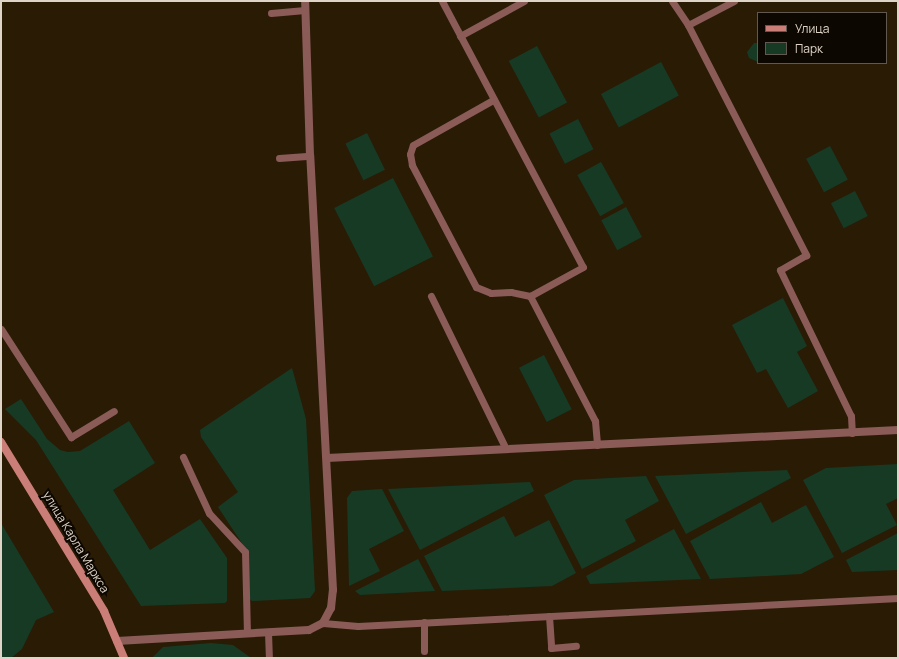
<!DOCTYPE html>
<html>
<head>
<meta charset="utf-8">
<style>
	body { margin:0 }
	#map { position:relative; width:899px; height:659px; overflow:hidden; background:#2a1b05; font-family:Manrope,sans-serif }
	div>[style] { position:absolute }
	.green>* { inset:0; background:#173a25; transform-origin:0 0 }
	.lane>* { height:7px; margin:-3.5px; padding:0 3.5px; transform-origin:3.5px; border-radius:3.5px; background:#8b5b58 }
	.street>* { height:8px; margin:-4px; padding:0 4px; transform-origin:4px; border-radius:4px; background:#8b5b58 }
	.secondary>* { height:8px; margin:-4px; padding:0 4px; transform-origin:4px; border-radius:4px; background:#cb7d78 }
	span { translate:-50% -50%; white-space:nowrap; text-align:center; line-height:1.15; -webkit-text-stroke:4px #0d0702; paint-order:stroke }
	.street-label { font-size:12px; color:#ded4c7 }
	.frame { position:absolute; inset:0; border:2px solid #ded4c7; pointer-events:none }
	.legend { position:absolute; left:757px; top:12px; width:130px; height:52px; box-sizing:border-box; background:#0d0702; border:1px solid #615951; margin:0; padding:5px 7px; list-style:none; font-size:12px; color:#ded4c7 }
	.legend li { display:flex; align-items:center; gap:8px; height:20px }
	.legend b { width:20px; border:1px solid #615951 }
</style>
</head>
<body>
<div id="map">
	<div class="green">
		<div style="clip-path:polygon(754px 43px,758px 43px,758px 62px,749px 58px,747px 52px)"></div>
		<div style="left:537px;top:46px;width:64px;height:32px;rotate:62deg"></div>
		<div style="left:661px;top:62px;width:38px;height:68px;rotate:62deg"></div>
		<div style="left:578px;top:119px;width:34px;height:32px;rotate:63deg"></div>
		<div style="left:367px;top:133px;width:41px;height:24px;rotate:64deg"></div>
		<div style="left:830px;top:146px;width:38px;height:27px;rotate:62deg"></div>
		<div style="left:601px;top:162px;width:47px;height:27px;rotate:61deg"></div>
		<div style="left:393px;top:178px;width:88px;height:66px;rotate:63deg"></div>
		<div style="left:855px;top:191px;width:28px;height:27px;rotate:63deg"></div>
		<div style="left:626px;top:207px;width:34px;height:28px;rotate:62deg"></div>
		<div style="clip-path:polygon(783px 298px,807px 346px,797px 352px,818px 391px,788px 408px,766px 369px,757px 373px,732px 325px)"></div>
		<div style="left:544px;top:355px;width:61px;height:28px;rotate:63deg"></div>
		<div style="clip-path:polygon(292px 368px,306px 419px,315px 591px,310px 598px,252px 601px,249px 598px,249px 554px,218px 507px,238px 492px,201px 437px,200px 430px)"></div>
		<div style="clip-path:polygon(21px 399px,47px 439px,60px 450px,68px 452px,80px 451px,129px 421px,155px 463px,113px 490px,150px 550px,200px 519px,227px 558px,227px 601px,225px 603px,141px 606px,36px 440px,5px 409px)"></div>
		<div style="clip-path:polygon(898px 464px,898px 498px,886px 504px,897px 525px,842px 553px,803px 480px,826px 468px)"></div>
		<div style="clip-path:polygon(787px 470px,791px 478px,686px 534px,655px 476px)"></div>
		<div style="clip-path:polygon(646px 476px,659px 501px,625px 520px,636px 541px,582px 569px,544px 495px,574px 480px)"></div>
		<div style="clip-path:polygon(530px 482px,534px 491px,420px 550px,388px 489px)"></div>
		<div style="clip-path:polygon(382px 489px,404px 531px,369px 549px,380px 571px,349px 586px,347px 498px,352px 491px)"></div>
		<div style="clip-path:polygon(761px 502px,772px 523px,806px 505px,834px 557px,801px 574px,710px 579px,690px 541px)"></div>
		<div style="clip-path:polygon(504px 516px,515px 537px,549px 520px,576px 573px,552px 586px,442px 591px,424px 556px)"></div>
		<div style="clip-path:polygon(1px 523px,54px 612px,36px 620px,22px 649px,11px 658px,1px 658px)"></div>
		<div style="clip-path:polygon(674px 529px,701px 579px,590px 584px,586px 576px)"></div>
		<div style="clip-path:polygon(898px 533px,898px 570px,852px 572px,846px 560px)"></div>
		<div style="clip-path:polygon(418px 559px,435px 591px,360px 595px,355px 591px)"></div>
		<div style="clip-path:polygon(211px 643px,233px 645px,251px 658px,152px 658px,163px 647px)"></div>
	</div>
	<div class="lane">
		<div style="left:442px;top:1px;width:301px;rotate:62.1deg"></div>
		<div style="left:583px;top:267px;width:60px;rotate:151.3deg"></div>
		<div style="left:530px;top:296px;width:19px;rotate:-168deg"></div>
		<div style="left:511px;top:292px;width:20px;rotate:177deg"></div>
		<div style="left:491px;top:293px;width:16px;rotate:-158deg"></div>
		<div style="left:476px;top:287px;width:138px;rotate:-117.7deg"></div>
		<div style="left:412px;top:165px;width:11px;rotate:-100deg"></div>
		<div style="left:410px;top:154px;width:9px;rotate:-72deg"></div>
		<div style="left:413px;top:145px;width:92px;rotate:-29.4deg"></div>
		<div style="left:672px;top:1px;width:29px;rotate:56deg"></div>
		<div style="left:688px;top:25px;width:259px;rotate:62.8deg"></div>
		<div style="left:806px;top:255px;width:30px;rotate:150deg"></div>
		<div style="left:780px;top:270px;width:162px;rotate:64.1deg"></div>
		<div style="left:851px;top:416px;width:17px;rotate:87deg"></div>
		<div style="left:271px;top:13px;width:34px;rotate:-5deg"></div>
		<div style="left:688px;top:25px;width:52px;rotate:-27.6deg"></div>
		<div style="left:460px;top:36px;width:73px;rotate:-28.7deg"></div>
		<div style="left:279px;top:158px;width:31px;rotate:-4deg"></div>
		<div style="left:431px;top:296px;width:170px;rotate:63.9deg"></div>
		<div style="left:530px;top:296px;width:141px;rotate:62.5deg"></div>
		<div style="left:595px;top:421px;width:24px;rotate:85deg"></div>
		<div style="left:1px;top:329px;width:129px;rotate:57.1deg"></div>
		<div style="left:71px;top:437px;width:50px;rotate:-31.2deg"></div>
		<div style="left:183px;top:457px;width:62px;rotate:65.1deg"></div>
		<div style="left:209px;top:513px;width:53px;rotate:47.3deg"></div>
		<div style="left:245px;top:552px;width:81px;rotate:88.6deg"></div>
		<div style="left:549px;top:616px;width:32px;rotate:86deg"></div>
		<div style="left:551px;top:648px;width:25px;rotate:-5deg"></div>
		<div style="left:424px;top:622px;width:29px;rotate:90deg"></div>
		<div style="left:323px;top:623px;width:35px;rotate:5deg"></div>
		<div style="left:358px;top:626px;width:541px;rotate:-2.97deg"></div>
		<div style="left:268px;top:632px;width:26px;rotate:88deg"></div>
	</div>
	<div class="street">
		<div style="left:327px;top:458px;width:572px;rotate:-2.81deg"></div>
		<div style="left:117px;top:641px;width:192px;rotate:-3.3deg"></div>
		<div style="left:309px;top:630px;width:16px;rotate:-27deg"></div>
		<div style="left:323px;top:623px;width:17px;rotate:-62deg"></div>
		<div style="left:331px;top:608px;width:18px;rotate:-84deg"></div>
		<div style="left:333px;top:590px;width:435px;rotate:-93deg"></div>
		<div style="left:310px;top:156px;width:155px;rotate:-91.8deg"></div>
	</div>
	<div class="secondary">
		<div style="left:1px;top:442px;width:198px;rotate:58.6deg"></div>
		<div style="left:104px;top:611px;width:51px;rotate:66.9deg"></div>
	</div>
	<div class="street-label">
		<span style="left:76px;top:542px;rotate:59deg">улица Карла Маркса</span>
	</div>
	<div class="frame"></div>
	<ul class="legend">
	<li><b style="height:5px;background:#cb7d78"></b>Улица</li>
	<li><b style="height:11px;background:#173a25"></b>Парк</li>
	</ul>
</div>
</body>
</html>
